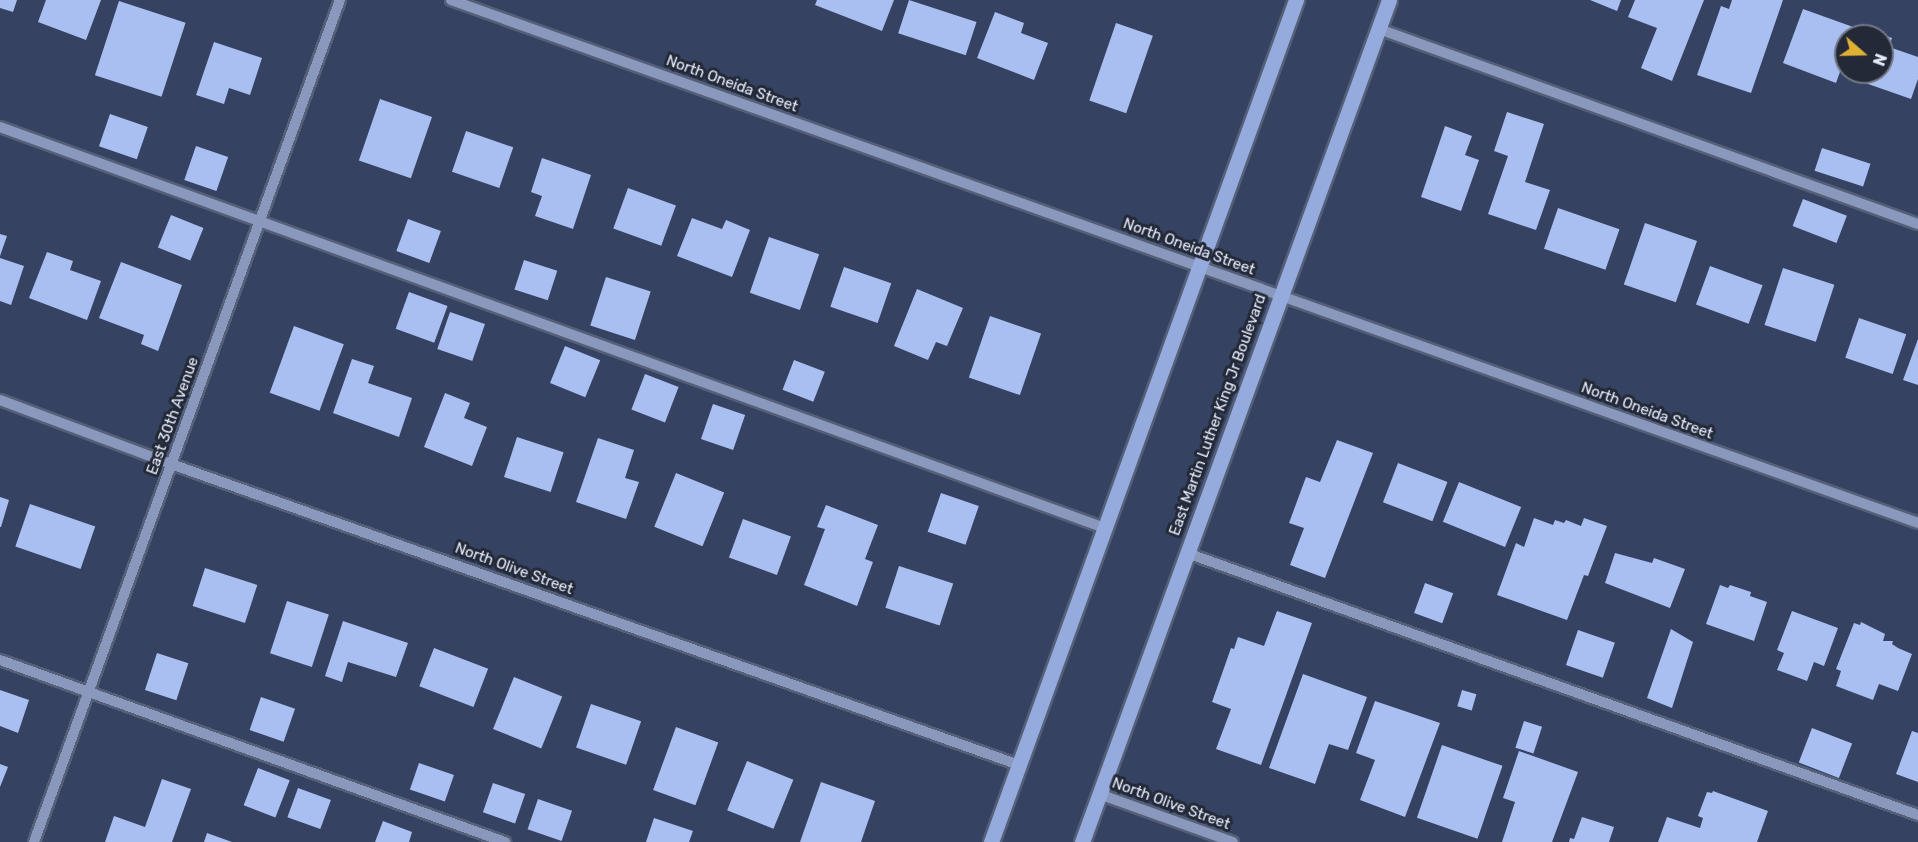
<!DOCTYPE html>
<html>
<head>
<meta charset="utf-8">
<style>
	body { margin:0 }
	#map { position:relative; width:1918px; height:842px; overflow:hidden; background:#354261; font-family:Rubik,sans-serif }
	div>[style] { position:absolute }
	.building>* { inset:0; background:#aabff1; transform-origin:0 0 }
	.roads { filter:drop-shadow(2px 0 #545f78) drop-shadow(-2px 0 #545f78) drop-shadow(0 2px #545f78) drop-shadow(0 -2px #545f78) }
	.minor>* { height:10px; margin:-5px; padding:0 5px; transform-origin:5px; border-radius:5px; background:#8998bc }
	.major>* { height:15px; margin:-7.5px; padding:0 7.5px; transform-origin:7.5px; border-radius:7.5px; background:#96abdd }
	span { translate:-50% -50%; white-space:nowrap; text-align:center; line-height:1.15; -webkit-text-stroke:6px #232937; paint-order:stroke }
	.street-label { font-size:15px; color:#e5ecfc }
	.north { position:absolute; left:1834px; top:24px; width:60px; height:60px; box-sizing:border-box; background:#232937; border:2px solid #717786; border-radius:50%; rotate:110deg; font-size:16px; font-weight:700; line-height:24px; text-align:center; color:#e5ecfc }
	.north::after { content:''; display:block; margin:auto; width:21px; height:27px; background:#dfb034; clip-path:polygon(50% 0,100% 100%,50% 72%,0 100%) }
</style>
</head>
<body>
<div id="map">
	<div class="building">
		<div style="clip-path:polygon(0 0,17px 0,13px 12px,0 8px)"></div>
		<div style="clip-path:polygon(46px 0,101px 0,86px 40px,38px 22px)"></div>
		<div style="clip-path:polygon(817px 0,894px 0,882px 31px,815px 5px)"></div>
		<div style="left:909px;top:0;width:71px;height:35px;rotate:18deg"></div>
		<div style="clip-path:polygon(1590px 0,1621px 0,1617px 11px)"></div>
		<div style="clip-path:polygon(1635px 0,1704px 0,1672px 81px,1641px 68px,1657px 28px,1628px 17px)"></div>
		<div style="clip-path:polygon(1732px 0,1783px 0,1751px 93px,1697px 75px,1721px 6px,1729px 9px)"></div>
		<div style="left:119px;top:1px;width:70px;height:78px;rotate:18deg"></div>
		<div style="clip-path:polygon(1803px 9px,1856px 28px,1853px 36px,1846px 36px,1846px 55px,1836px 83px,1783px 63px)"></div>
		<div style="clip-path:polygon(995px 12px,1024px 23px,1021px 33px,1048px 43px,1034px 80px,977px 58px)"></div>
		<div style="left:1116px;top:23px;width:39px;height:82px;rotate:19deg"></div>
		<div style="clip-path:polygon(1868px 30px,1892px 38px,1889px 47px,1918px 57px,1918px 79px,1911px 99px,1851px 78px,1853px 72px,1882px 72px,1882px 36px,1866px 36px)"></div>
		<div style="clip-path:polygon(214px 42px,262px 58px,250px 95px,229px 88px,224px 104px,196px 95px)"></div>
		<div style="left:380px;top:99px;width:55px;height:65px;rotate:19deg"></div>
		<div style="clip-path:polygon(1507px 112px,1544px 124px,1525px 182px,1550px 190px,1536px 230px,1488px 214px,1508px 156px,1494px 151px)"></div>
		<div style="left:110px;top:114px;width:40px;height:34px;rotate:19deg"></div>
		<div style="clip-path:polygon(1445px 126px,1472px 136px,1465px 155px,1479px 160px,1461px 211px,1421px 197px)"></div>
		<div style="left:466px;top:131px;width:50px;height:43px;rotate:19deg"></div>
		<div style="left:196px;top:146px;width:34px;height:36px;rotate:19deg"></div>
		<div style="left:1822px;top:148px;width:51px;height:24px;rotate:18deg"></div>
		<div style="clip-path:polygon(542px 158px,591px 175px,573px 229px,535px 216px,542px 196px,531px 192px)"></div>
		<div style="left:628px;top:188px;width:51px;height:43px;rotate:20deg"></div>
		<div style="left:1803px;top:199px;width:47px;height:29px;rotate:21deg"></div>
		<div style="left:1558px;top:208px;width:65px;height:43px;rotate:19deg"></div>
		<div style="left:171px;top:215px;width:35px;height:35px;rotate:22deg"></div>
		<div style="clip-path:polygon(692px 218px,722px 229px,726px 220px,750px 230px,732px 277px,677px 256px)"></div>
		<div style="left:408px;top:219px;width:35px;height:34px;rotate:20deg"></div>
		<div style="left:1645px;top:223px;width:55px;height:65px;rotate:19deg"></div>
		<div style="clip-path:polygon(0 234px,7px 236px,0 256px)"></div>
		<div style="left:769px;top:237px;width:53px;height:59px;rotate:19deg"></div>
		<div style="clip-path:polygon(47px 252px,73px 261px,70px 270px,101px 281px,87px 320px,29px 298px)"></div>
		<div style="clip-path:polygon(0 258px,24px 266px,11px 305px,0 301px)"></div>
		<div style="left:524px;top:260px;width:35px;height:31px;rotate:18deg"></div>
		<div style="clip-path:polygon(121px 262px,182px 285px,158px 351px,141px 344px,144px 335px,99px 318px)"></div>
		<div style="left:1710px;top:266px;width:56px;height:41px;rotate:20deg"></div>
		<div style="left:844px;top:267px;width:50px;height:42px;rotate:19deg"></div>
		<div style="left:1783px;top:268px;width:54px;height:60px;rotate:18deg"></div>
		<div style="left:606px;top:277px;width:47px;height:51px;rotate:18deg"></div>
		<div style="clip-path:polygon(917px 289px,963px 308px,947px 346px,936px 342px,928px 360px,894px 346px)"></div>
		<div style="left:409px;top:292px;width:41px;height:39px;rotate:20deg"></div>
		<div style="left:450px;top:312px;width:37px;height:39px;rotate:19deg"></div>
		<div style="left:990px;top:316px;width:54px;height:65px;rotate:19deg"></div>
		<div style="left:1859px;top:318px;width:50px;height:42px;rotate:19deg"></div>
		<div style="left:294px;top:326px;width:53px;height:71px;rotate:20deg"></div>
		<div style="clip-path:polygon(1918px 339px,1918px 385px,1903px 380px)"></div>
		<div style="left:565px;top:346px;width:38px;height:40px;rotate:22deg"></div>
		<div style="clip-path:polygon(352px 359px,374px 366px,368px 383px,412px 398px,399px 437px,333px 413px)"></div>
		<div style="left:794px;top:360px;width:33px;height:32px;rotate:21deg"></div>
		<div style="left:645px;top:374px;width:36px;height:38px;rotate:21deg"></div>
		<div style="clip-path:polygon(445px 393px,470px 403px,464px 418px,487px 427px,472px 466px,424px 447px)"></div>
		<div style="left:713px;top:404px;width:34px;height:37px;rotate:19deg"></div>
		<div style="left:517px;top:437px;width:49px;height:42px;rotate:18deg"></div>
		<div style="clip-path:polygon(598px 438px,634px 450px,625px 478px,639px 482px,626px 519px,576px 502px)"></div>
		<div style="clip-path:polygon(1337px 440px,1373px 453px,1325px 578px,1290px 565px,1304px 528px,1289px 523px,1306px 477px,1320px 482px)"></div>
		<div style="left:1398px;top:463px;width:53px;height:42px;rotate:21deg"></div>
		<div style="left:676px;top:473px;width:52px;height:58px;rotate:22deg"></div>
		<div style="left:1459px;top:482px;width:67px;height:43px;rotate:22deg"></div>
		<div style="left:941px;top:493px;width:40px;height:41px;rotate:19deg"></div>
		<div style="clip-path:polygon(0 497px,9px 500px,1px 527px,0 527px)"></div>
		<div style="left:30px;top:504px;width:69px;height:45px;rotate:19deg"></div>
		<div style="clip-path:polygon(826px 505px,878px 525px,865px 559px,873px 562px,857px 606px,804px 585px,825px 529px,817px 527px)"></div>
		<div style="clip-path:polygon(1534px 518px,1553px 525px,1555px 520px,1564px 523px,1566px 520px,1581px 526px,1584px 518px,1607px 526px,1588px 576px,1584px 575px,1567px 620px,1497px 595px,1516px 543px,1524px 547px)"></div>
		<div style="left:743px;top:519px;width:51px;height:41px;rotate:20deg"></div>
		<div style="clip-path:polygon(1615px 553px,1652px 563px,1654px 558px,1685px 569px,1670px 608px,1605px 583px)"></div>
		<div style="left:899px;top:566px;width:57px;height:44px;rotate:18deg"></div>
		<div style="left:205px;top:568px;width:55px;height:40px;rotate:18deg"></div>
		<div style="left:1425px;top:583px;width:30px;height:32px;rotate:20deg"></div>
		<div style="clip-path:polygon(1720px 585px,1728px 588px,1730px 585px,1751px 592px,1750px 596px,1767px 602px,1754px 641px,1706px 624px)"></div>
		<div style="left:287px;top:601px;width:44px;height:55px;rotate:18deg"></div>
		<div style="clip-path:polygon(1277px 611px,1312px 623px,1261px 765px,1216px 749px,1231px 709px,1212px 702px,1231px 648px,1234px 649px,1238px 637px,1264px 646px)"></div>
		<div style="clip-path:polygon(1792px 611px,1838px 628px,1824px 666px,1814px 662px,1807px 681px,1777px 670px,1784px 653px,1777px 650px)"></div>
		<div style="clip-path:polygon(343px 621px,408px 643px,396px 677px,348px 662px,342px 682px,325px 676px)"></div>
		<div style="clip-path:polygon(1861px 622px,1885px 634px,1883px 641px,1893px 641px,1892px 644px,1898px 648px,1912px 654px,1898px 691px,1879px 684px,1873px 700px,1836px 686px,1841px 671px,1836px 669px,1854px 623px,1860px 625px)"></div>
		<div style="clip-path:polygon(1671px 629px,1693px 642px,1672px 708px,1647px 698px)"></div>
		<div style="left:1578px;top:630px;width:39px;height:37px;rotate:19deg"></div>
		<div style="left:434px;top:648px;width:58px;height:41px;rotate:21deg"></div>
		<div style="left:157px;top:653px;width:33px;height:39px;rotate:18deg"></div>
		<div style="clip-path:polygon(1303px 674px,1367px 697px,1348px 750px,1329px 744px,1315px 784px,1269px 768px)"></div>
		<div style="left:514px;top:677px;width:52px;height:56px;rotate:22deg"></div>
		<div style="clip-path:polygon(0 690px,29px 700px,18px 733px,0 726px)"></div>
		<div style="left:1462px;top:690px;width:15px;height:17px;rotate:16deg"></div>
		<div style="left:261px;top:697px;width:36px;height:35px;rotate:19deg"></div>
		<div style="clip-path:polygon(1375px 701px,1440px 723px,1405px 817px,1360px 800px,1375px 760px,1356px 753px)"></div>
		<div style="left:591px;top:704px;width:53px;height:46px;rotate:19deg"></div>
		<div style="left:1524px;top:721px;width:19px;height:28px;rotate:18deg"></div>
		<div style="left:676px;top:727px;width:45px;height:67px;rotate:20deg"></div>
		<div style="left:1812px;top:728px;width:43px;height:37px;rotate:21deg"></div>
		<div style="clip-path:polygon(1912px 731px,1918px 733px,1918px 782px,1896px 774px)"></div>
		<div style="left:1442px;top:745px;width:64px;height:77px;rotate:19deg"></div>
		<div style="clip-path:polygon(1519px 751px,1578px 772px,1552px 842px,1502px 842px,1515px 802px,1503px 798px)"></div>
		<div style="left:747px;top:761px;width:50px;height:53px;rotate:22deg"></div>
		<div style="left:419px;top:763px;width:37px;height:28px;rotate:19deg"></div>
		<div style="clip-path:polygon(0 764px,8px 767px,0 787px)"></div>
		<div style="left:258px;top:768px;width:34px;height:40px;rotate:21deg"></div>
		<div style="clip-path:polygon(162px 779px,191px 789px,172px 842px,105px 842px,114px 816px,145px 827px)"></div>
		<div style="clip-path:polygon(821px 782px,875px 801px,861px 842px,800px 842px)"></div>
		<div style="left:493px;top:783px;width:34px;height:31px;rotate:19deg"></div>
		<div style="left:298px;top:788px;width:35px;height:31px;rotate:20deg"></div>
		<div style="clip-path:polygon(1713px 791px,1768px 811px,1757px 842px,1658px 842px,1667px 817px,1700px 828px,1703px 818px,1698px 816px,1707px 792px,1712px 793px)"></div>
		<div style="left:538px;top:799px;width:36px;height:32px;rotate:19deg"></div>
		<div style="clip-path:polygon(1582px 817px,1614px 827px,1609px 842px,1569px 842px,1570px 838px,1574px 839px)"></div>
		<div style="clip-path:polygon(654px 818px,693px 831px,689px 842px,646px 842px)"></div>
		<div style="clip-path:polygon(383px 821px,412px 832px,409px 842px,375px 842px)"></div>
		<div style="clip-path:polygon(207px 833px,232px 842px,204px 842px)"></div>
	</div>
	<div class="roads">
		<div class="minor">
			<div style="left:451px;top:0;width:1557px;rotate:19.62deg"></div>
			<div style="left:1379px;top:29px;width:573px;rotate:19.89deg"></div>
			<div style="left:0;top:127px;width:1176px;rotate:19.95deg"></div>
			<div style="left:0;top:400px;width:183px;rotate:20.5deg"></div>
			<div style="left:171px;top:464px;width:900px;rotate:19.54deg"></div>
			<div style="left:1187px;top:553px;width:777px;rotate:19.72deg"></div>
			<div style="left:0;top:660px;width:537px;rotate:19.82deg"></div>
			<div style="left:1099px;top:794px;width:142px;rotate:19.7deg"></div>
			<div style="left:34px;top:842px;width:896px;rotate:-70.03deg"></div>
		</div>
		<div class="major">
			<div style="left:991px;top:842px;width:896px;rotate:-70.09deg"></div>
			<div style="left:1082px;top:842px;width:896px;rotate:-69.97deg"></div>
		</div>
	</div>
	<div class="street-label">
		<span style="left:732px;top:84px;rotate:20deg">North Oneida Street</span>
		<span style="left:1189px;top:247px;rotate:20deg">North Oneida Street</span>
		<span style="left:1647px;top:411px;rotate:20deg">North Oneida Street</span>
		<span style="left:1218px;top:415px;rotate:-70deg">East Martin Luther King Jr Boulevard</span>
		<span style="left:173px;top:416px;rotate:-70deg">East 30th Avenue</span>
		<span style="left:514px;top:569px;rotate:20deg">North Olive Street</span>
		<span style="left:1171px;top:804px;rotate:20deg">North Olive Street</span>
	</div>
	<div class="north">N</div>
</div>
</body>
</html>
